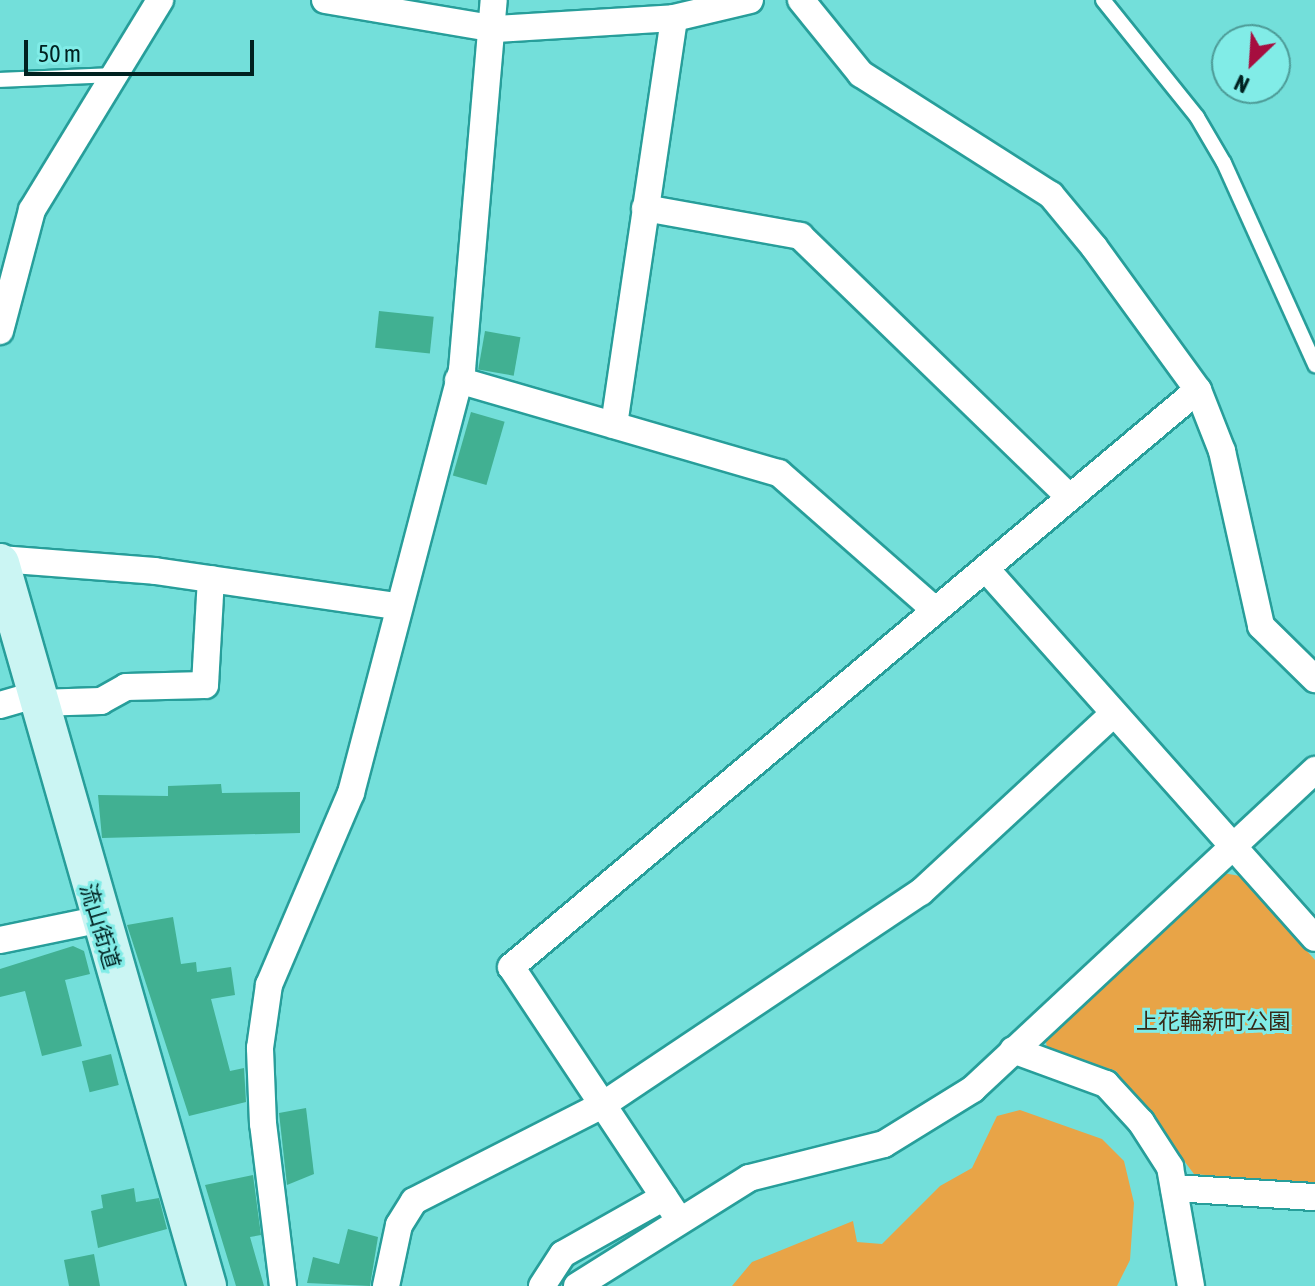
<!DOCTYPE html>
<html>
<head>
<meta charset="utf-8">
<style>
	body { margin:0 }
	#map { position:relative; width:1315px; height:1286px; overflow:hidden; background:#73dfda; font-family:"Asap Condensed","Noto Sans JP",sans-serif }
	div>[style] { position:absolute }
	.green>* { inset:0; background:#e8a447 }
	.building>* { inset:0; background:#41b092; transform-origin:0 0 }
	.roads { filter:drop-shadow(2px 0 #279e9a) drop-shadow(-2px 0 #279e9a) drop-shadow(0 2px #279e9a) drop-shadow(0 -2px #279e9a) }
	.lane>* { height:14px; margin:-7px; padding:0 7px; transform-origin:7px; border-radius:7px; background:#fff }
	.street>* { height:26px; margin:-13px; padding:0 13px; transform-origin:13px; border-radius:13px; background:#fff }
	.secondary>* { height:38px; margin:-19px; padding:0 19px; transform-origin:19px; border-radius:19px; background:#cbf5f3 }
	span { translate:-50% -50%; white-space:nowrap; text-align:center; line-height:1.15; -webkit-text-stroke:6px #81ece7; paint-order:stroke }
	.street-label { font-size:22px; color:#002120 }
	.park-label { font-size:22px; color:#362918 }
	.north { position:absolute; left:1211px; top:24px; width:80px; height:80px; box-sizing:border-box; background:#81ece7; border:2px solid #4d9b97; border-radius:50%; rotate:205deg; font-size:22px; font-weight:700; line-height:32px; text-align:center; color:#002120 }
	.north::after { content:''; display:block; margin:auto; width:28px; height:36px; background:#a60e3f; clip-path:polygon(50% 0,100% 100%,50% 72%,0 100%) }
	.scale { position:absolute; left:24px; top:40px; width:230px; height:36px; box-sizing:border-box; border:4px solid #002120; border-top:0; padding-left:10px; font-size:24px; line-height:28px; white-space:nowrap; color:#002120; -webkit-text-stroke:6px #81ece7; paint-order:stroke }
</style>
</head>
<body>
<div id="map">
	<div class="green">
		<div style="clip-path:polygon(1223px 873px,1240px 876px,1315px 960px,1315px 1184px,1194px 1174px,1116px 1071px,1047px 1048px,1045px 1036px)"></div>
		<div style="clip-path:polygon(1020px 1110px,1102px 1139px,1124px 1161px,1134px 1203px,1130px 1260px,1117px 1286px,732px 1286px,752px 1262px,853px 1221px,857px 1242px,882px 1244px,940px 1186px,972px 1168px,997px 1116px)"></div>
	</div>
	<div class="building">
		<div style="left:379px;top:311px;width:55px;height:37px;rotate:6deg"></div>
		<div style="left:485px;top:331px;width:36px;height:39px;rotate:10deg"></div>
		<div style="left:471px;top:412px;width:35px;height:66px;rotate:16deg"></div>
		<div style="clip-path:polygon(221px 784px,222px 793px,300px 792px,300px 833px,102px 838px,98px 795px,168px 796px,168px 786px)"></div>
		<div style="clip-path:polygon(173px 917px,181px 964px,196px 962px,197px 972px,231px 967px,235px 995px,211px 999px,230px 1071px,244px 1068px,246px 1102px,189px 1116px,127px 925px)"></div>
		<div style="clip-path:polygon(73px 946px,84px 951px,90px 974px,65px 980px,82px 1046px,42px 1056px,25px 991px,0 997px,0 969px)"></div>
		<div style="left:111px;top:1054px;width:32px;height:30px;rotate:76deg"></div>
		<div style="clip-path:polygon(306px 1108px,314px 1174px,287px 1185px,279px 1113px)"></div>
		<div style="clip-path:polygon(253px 1175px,261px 1235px,250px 1237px,264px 1286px,236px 1286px,205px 1185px)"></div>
		<div style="clip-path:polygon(134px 1188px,136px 1202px,159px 1198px,167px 1229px,98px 1248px,91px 1211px,103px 1208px,101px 1195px)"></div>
		<div style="clip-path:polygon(348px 1229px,378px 1237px,370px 1286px,307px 1283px,313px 1257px,339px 1264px)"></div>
		<div style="clip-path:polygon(94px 1254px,100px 1286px,69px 1286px,64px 1260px)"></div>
	</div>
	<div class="roads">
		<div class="lane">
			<div style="left:1103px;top:0;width:150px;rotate:51.2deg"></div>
			<div style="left:1197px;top:117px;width:53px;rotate:59.6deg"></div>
			<div style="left:1224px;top:163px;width:222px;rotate:65.7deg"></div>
			<div style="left:0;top:80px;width:113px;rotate:-2.5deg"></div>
		</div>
		<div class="street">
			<div style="left:325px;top:0;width:173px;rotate:9.6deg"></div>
			<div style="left:496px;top:29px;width:178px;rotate:-3.5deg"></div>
			<div style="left:674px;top:18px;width:78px;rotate:-13.3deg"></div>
			<div style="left:801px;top:0;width:95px;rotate:51deg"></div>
			<div style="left:861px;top:74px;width:225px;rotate:32.5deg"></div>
			<div style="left:1051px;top:195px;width:67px;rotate:50.4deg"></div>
			<div style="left:1094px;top:247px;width:177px;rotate:54deg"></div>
			<div style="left:1198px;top:390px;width:66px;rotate:68.5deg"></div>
			<div style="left:1222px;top:451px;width:179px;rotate:77.4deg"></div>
			<div style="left:1261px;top:626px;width:76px;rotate:44.5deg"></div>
			<div style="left:645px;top:208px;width:158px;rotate:10.2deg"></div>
			<div style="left:800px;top:236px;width:375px;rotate:44.1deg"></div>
			<div style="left:0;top:331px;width:125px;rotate:-75.2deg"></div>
			<div style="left:32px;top:210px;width:246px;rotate:-58.6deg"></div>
			<div style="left:458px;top:380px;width:334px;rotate:16.2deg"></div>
			<div style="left:779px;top:473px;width:206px;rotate:41.3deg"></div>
			<div style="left:614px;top:425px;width:411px;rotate:-81.6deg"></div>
			<div style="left:0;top:559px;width:155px;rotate:4.4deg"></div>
			<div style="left:155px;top:571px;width:244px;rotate:8.3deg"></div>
			<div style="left:986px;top:569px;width:494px;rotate:48.3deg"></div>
			<div style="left:37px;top:703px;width:64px;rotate:-1.8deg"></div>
			<div style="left:101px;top:701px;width:29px;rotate:-29deg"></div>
			<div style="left:126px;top:687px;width:79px;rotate:-1.5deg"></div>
			<div style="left:205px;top:685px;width:106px;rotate:-86.8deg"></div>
			<div style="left:0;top:705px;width:36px;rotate:-16deg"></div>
			<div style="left:0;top:940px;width:99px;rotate:-11.7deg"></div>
			<div style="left:1013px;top:1050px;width:99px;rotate:20.1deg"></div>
			<div style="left:1106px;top:1084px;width:52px;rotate:47.4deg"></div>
			<div style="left:1141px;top:1122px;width:54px;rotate:57.2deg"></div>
			<div style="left:1170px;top:1167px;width:121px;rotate:80deg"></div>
			<div style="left:1174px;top:1188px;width:141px;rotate:3.7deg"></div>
			<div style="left:678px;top:1218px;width:301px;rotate:-123.6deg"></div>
			<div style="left:511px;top:967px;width:897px;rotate:-40.03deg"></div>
			<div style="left:283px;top:1286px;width:163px;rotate:-97deg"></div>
			<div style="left:263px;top:1124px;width:76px;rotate:-92.3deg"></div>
			<div style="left:260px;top:1048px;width:64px;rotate:-81.9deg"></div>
			<div style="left:269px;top:985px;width:209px;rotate:-66.9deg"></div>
			<div style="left:351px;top:793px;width:437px;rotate:-75.3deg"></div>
			<div style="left:462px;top:370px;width:371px;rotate:-85.1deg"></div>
			<div style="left:386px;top:1286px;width:62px;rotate:-78deg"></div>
			<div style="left:399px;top:1225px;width:28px;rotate:-58deg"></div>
			<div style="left:414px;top:1201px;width:213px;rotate:-27deg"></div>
			<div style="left:604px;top:1104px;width:381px;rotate:-33.8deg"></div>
			<div style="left:921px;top:892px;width:262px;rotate:-42.8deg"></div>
			<div style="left:542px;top:1286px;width:38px;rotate:-57deg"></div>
			<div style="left:563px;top:1254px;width:116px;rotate:-29.4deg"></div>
			<div style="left:577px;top:1286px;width:203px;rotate:-32.1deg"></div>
			<div style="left:749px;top:1178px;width:139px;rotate:-14.1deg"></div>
			<div style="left:884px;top:1144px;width:105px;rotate:-31.7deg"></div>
			<div style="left:973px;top:1089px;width:468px;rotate:-43deg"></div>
		</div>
		<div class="secondary">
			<div style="left:0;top:563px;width:752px;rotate:74.02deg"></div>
		</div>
	</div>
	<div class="street-label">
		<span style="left:100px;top:926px;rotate:73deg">流山街道</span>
	</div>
	<div class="park-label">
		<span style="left:1213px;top:1022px">上花輪新町公園</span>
	</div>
	<div class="north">N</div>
	<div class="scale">50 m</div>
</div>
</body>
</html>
